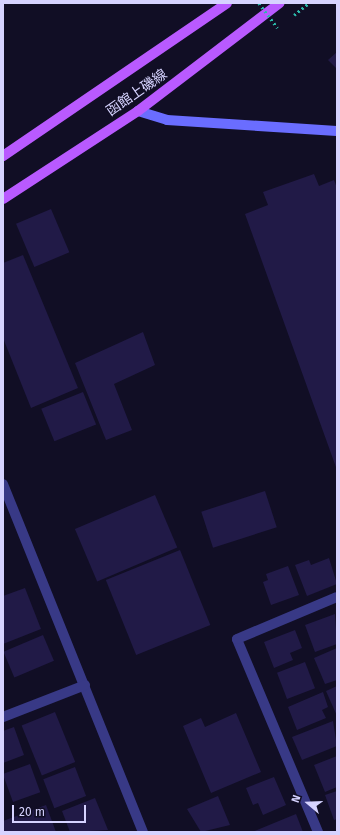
<!DOCTYPE html>
<html>
<head>
<meta charset="utf-8">
<style>
	body { margin:0 }
	#map { position:relative; width:340px; height:835px; overflow:hidden; background:#110e25; font-family:"Fira Sans","Noto Sans JP",sans-serif }
	div>[style] { position:absolute }
	.building>* { inset:0; background:#211a47; transform-origin:0 0 }
	.path>* { height:2.5px; margin-top:-1.25px; transform-origin:0; background:repeating-linear-gradient(90deg,#2bbaab 0 2px,transparent 0 5px) }
	.street>* { height:10px; margin:-5px; padding:0 5px; transform-origin:5px; border-radius:5px; background:#383986 }
	.secondary>* { height:10px; margin:-5px; padding:0 5px; transform-origin:5px; border-radius:5px; background:#6a6dff }
	.primary>* { height:10px; margin:-5px; padding:0 5px; transform-origin:5px; border-radius:5px; background:#b95aff }
	.path-bridge>* { height:2.5px; margin-top:-1.25px; transform-origin:0; background:repeating-linear-gradient(90deg,#2bbaab 0 2px,transparent 0 5px) }
	span { translate:-50% -50%; white-space:nowrap; text-align:center; line-height:1.15; -webkit-text-stroke:4px #110e25; paint-order:stroke }
	.street-label { font-size:14px; color:#d6d3ff }
	.frame { position:absolute; inset:0; border:4px solid #d6d3ff; pointer-events:none }
	.north { position:absolute; left:288px; top:783px; width:40px; height:40px; -webkit-text-stroke:3px #110e25; paint-order:stroke; rotate:289deg; font-size:11px; font-weight:700; line-height:16px; text-align:center; color:#d6d3ff }
	.north::after { content:''; display:block; margin:auto; width:14px; height:18px; background:#d6d3ff; clip-path:polygon(50% 0,100% 100%,50% 72%,0 100%) }
	.scale { position:absolute; left:12px; top:805px; width:74px; height:18px; box-sizing:border-box; border:2px solid #d6d3ff; border-top:0; padding-left:5px; font-size:12px; line-height:14px; white-space:nowrap; color:#d6d3ff; -webkit-text-stroke:3px #110e25; paint-order:stroke }
</style>
</head>
<body>
<div id="map">
	<div class="building">
		<div style="clip-path:polygon(337px 52px,337px 69px,328px 60px)"></div>
		<div style="clip-path:polygon(314px 174px,319px 186px,334px 180px,337px 188px,337px 470px,245px 214px,268px 205px,263px 192px)"></div>
		<div style="left:51px;top:209px;width:47px;height:38px;rotate:67deg"></div>
		<div style="clip-path:polygon(23px 255px,78px 388px,31px 408px,3px 338px,3px 263px)"></div>
		<div style="clip-path:polygon(143px 332px,155px 365px,114px 384px,132px 430px,106px 440px,75px 363px)"></div>
		<div style="left:83px;top:392px;width:35px;height:45px;rotate:68deg"></div>
		<div style="left:265px;top:491px;width:38px;height:67px;rotate:72deg"></div>
		<div style="left:155px;top:495px;width:57px;height:87px;rotate:67deg"></div>
		<div style="left:180px;top:550px;width:81px;height:80px;rotate:68deg"></div>
		<div style="clip-path:polygon(329px 558px,337px 584px,307px 596px,295px 565px,309px 560px,311px 565px)"></div>
		<div style="clip-path:polygon(288px 566px,299px 595px,271px 605px,263px 582px,268px 580px,266px 574px)"></div>
		<div style="clip-path:polygon(25px 588px,41px 629px,3px 644px,3px 596px)"></div>
		<div style="clip-path:polygon(335px 614px,337px 644px,315px 652px,305px 625px)"></div>
		<div style="clip-path:polygon(295px 630px,302px 648px,290px 653px,293px 660px,274px 668px,264px 642px)"></div>
		<div style="left:43px;top:635px;width:28px;height:43px;rotate:67deg"></div>
		<div style="clip-path:polygon(337px 648px,337px 680px,325px 684px,314px 658px)"></div>
		<div style="left:305px;top:662px;width:28px;height:30px;rotate:69deg"></div>
		<div style="clip-path:polygon(337px 686px,337px 716px,326px 691px)"></div>
		<div style="clip-path:polygon(323px 692px,328px 707px,322px 710px,326px 718px,297px 730px,288px 707px)"></div>
		<div style="left:55px;top:712px;width:54px;height:36px;rotate:68deg"></div>
		<div style="clip-path:polygon(236px 713px,261px 772px,211px 793px,183px 726px,201px 718px,205px 727px)"></div>
		<div style="clip-path:polygon(333px 721px,337px 746px,302px 760px,292px 737px)"></div>
		<div style="clip-path:polygon(14px 727px,24px 755px,3px 763px,3px 731px)"></div>
		<div style="clip-path:polygon(337px 756px,337px 787px,325px 792px,314px 765px)"></div>
		<div style="left:30px;top:764px;width:30px;height:29px;rotate:70deg"></div>
		<div style="left:75px;top:767px;width:31px;height:34px;rotate:69deg"></div>
		<div style="clip-path:polygon(274px 777px,286px 805px,263px 815px,258px 803px,253px 805px,246px 788px)"></div>
		<div style="clip-path:polygon(337px 791px,337px 819px,334px 820px,325px 795px)"></div>
		<div style="clip-path:polygon(218px 796px,230px 825px,201px 832px,187px 809px)"></div>
		<div style="clip-path:polygon(95px 798px,108px 830px,70px 832px,62px 811px)"></div>
		<div style="clip-path:polygon(46px 805px,56px 832px,3px 832px,3px 821px)"></div>
		<div style="clip-path:polygon(296px 814px,303px 832px,252px 832px)"></div>
	</div>
	<div class="path">
		<div style="left:294px;top:15px;width:19px;rotate:-39deg"></div>
	</div>
	<div class="street">
		<div style="left:3px;top:484px;width:375px;rotate:68.1deg"></div>
		<div style="left:3px;top:717px;width:88px;rotate:-21.3deg"></div>
		<div style="left:318px;top:832px;width:209px;rotate:-112.8deg"></div>
		<div style="left:237px;top:639px;width:108px;rotate:-22.8deg"></div>
	</div>
	<div class="secondary">
		<div style="left:138px;top:111px;width:30px;rotate:17deg"></div>
		<div style="left:167px;top:120px;width:170px;rotate:3.7deg"></div>
	</div>
	<div class="primary">
		<div style="left:3px;top:156px;width:271px;rotate:-34.3deg"></div>
		<div style="left:3px;top:199px;width:161px;rotate:-33.1deg"></div>
		<div style="left:138px;top:111px;width:178px;rotate:-37.3deg"></div>
	</div>
	<div class="path-bridge">
		<div style="left:259px;top:3px;width:31px;rotate:53deg"></div>
	</div>
	<div class="street-label">
		<span style="left:137px;top:93px;rotate:-35deg">函館上磯線</span>
	</div>
	<div class="frame"></div>
	<div class="north">N</div>
	<div class="scale">20 m</div>
</div>
</body>
</html>
